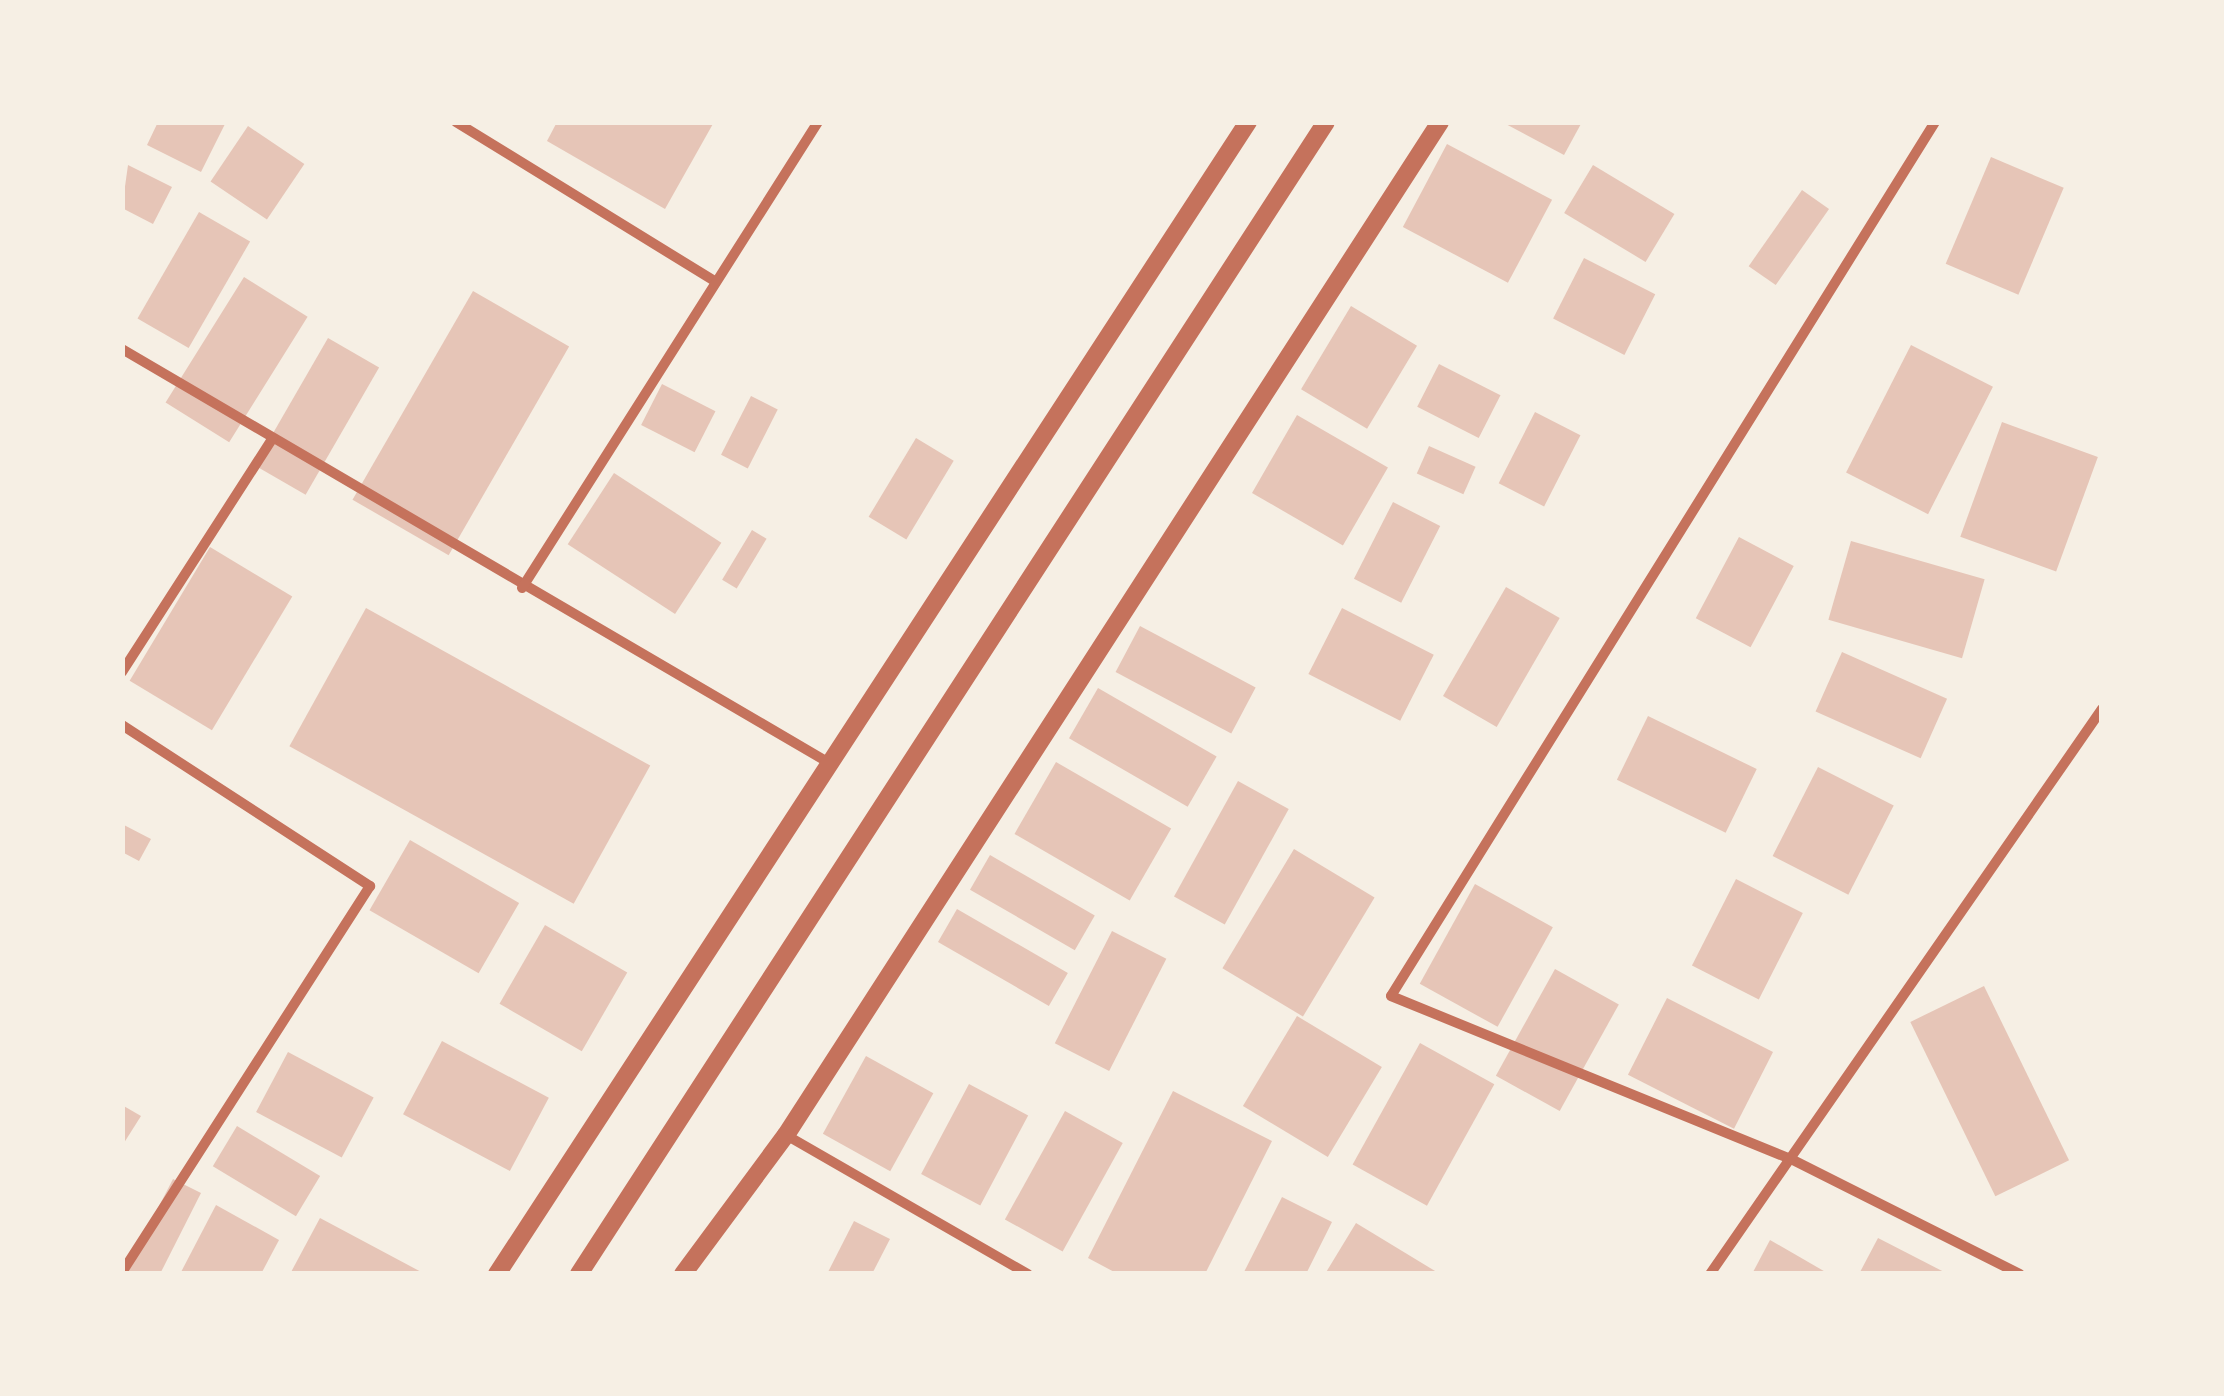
<!DOCTYPE html>
<html>
<head>
<meta charset="utf-8">
<style>
	body { margin:0 }
	#map { position:relative; width:2224px; height:1396px; overflow:hidden; background:#f6efe4; font-family:"DM Sans",sans-serif }
	div>[style] { position:absolute }
	.building>* { inset:0; background:#e6c5b7; transform-origin:0 0 }
	.minor>* { height:10px; margin:-5px; padding:0 5px; transform-origin:5px; border-radius:5px; background:#c5725c }
	.tertiary>* { height:18px; margin:-9px; padding:0 9px; transform-origin:9px; border-radius:9px; background:#c5725c }
	span { translate:-50% -50%; white-space:nowrap; text-align:center; line-height:1.15; -webkit-text-stroke:10px #f6efe4; paint-order:stroke }
	.frame { position:absolute; inset:0; border:125px solid #f6efe4; pointer-events:none }
</style>
</head>
<body>
<div id="map">
	<div class="building">
		<div style="clip-path:polygon(158px 122px,226px 122px,201px 172px,147px 145px)"></div>
		<div style="clip-path:polygon(557px 122px,714px 122px,665px 209px,547px 141px)"></div>
		<div style="clip-path:polygon(1502px 122px,1582px 122px,1564px 155px)"></div>
		<div style="left:248px;top:126px;width:68px;height:67px;rotate:34deg"></div>
		<div style="left:1447px;top:144px;width:119px;height:94px;rotate:28deg"></div>
		<div style="left:1991px;top:157px;width:79px;height:116px;rotate:23deg"></div>
		<div style="clip-path:polygon(128px 165px,172px 187px,153px 224px,122px 208px)"></div>
		<div style="left:1593px;top:165px;width:95px;height:56px;rotate:31deg"></div>
		<div style="left:1802px;top:190px;width:33px;height:93px;rotate:35deg"></div>
		<div style="left:199px;top:212px;width:59px;height:123px;rotate:30deg"></div>
		<div style="left:1584px;top:258px;width:80px;height:68px;rotate:27deg"></div>
		<div style="left:244px;top:277px;width:75px;height:148px;rotate:32deg"></div>
		<div style="left:473px;top:291px;width:111px;height:241px;rotate:30deg"></div>
		<div style="left:1351px;top:306px;width:77px;height:97px;rotate:31deg"></div>
		<div style="left:328px;top:338px;width:59px;height:147px;rotate:30deg"></div>
		<div style="left:1911px;top:345px;width:92px;height:143px;rotate:27deg"></div>
		<div style="left:1439px;top:364px;width:69px;height:48px;rotate:27deg"></div>
		<div style="left:662px;top:384px;width:60px;height:46px;rotate:27deg"></div>
		<div style="left:751px;top:396px;width:30px;height:66px;rotate:27deg"></div>
		<div style="left:1535px;top:412px;width:51px;height:80px;rotate:27deg"></div>
		<div style="left:1297px;top:415px;width:105px;height:90px;rotate:30deg"></div>
		<div style="left:2002px;top:422px;width:102px;height:122px;rotate:20deg"></div>
		<div style="left:916px;top:438px;width:44px;height:92px;rotate:31deg"></div>
		<div style="left:1429px;top:446px;width:51px;height:30px;rotate:24deg"></div>
		<div style="left:614px;top:473px;width:128px;height:85px;rotate:33deg"></div>
		<div style="left:1393px;top:502px;width:53px;height:86px;rotate:27deg"></div>
		<div style="left:752px;top:530px;width:17px;height:58px;rotate:31deg"></div>
		<div style="left:1739px;top:537px;width:62px;height:92px;rotate:28deg"></div>
		<div style="left:1851px;top:541px;width:139px;height:82px;rotate:16deg"></div>
		<div style="left:210px;top:547px;width:96px;height:156px;rotate:31deg"></div>
		<div style="left:1506px;top:587px;width:62px;height:126px;rotate:30deg"></div>
		<div style="left:366px;top:608px;width:325px;height:158px;rotate:29deg"></div>
		<div style="left:1342px;top:608px;width:103px;height:74px;rotate:27deg"></div>
		<div style="left:1140px;top:626px;width:131px;height:52px;rotate:28deg"></div>
		<div style="left:1842px;top:652px;width:115px;height:65px;rotate:24deg"></div>
		<div style="left:1098px;top:688px;width:137px;height:58px;rotate:30deg"></div>
		<div style="left:1648px;top:716px;width:121px;height:71px;rotate:26deg"></div>
		<div style="left:1056px;top:762px;width:133px;height:83px;rotate:30deg"></div>
		<div style="left:1818px;top:767px;width:85px;height:100px;rotate:27deg"></div>
		<div style="left:1238px;top:781px;width:58px;height:132px;rotate:29deg"></div>
		<div style="clip-path:polygon(122px 824px,151px 839px,139px 861px,122px 852px)"></div>
		<div style="left:410px;top:840px;width:126px;height:81px;rotate:30deg"></div>
		<div style="left:1294px;top:849px;width:94px;height:139px;rotate:31deg"></div>
		<div style="left:990px;top:855px;width:121px;height:40px;rotate:30deg"></div>
		<div style="left:1736px;top:879px;width:75px;height:97px;rotate:27deg"></div>
		<div style="left:1475px;top:884px;width:89px;height:114px;rotate:29deg"></div>
		<div style="left:957px;top:909px;width:128px;height:38px;rotate:30deg"></div>
		<div style="left:545px;top:925px;width:95px;height:91px;rotate:30deg"></div>
		<div style="left:1112px;top:931px;width:61px;height:126px;rotate:27deg"></div>
		<div style="left:1555px;top:969px;width:73px;height:122px;rotate:29deg"></div>
		<div style="left:1984px;top:986px;width:194px;height:82px;rotate:64deg"></div>
		<div style="left:1667px;top:998px;width:119px;height:86px;rotate:27deg"></div>
		<div style="left:1297px;top:1016px;width:99px;height:105px;rotate:31deg"></div>
		<div style="left:442px;top:1041px;width:121px;height:83px;rotate:28deg"></div>
		<div style="left:1420px;top:1043px;width:85px;height:139px;rotate:29deg"></div>
		<div style="left:288px;top:1052px;width:97px;height:68px;rotate:28deg"></div>
		<div style="left:866px;top:1056px;width:77px;height:89px;rotate:29deg"></div>
		<div style="left:969px;top:1084px;width:67px;height:102px;rotate:28deg"></div>
		<div style="clip-path:polygon(1173px 1091px,1272px 1141px,1205px 1274px,1118px 1274px,1088px 1258px)"></div>
		<div style="clip-path:polygon(122px 1105px,141px 1116px,122px 1146px)"></div>
		<div style="left:1065px;top:1111px;width:66px;height:124px;rotate:29deg"></div>
		<div style="left:237px;top:1126px;width:97px;height:47px;rotate:31deg"></div>
		<div style="clip-path:polygon(173px 1179px,201px 1193px,160px 1274px,124px 1274px)"></div>
		<div style="clip-path:polygon(1282px 1197px,1332px 1222px,1306px 1274px,1243px 1274px)"></div>
		<div style="clip-path:polygon(216px 1205px,279px 1240px,261px 1274px,180px 1274px)"></div>
		<div style="clip-path:polygon(320px 1218px,425px 1274px,290px 1274px)"></div>
		<div style="clip-path:polygon(854px 1221px,890px 1239px,872px 1274px,827px 1274px)"></div>
		<div style="clip-path:polygon(1356px 1223px,1440px 1274px,1325px 1274px)"></div>
		<div style="clip-path:polygon(1878px 1238px,1948px 1274px,1859px 1274px)"></div>
		<div style="clip-path:polygon(1770px 1240px,1829px 1274px,1752px 1274px)"></div>
	</div>
	<div class="minor">
		<div style="left:456px;top:122px;width:305px;rotate:31.6deg"></div>
		<div style="left:1935px;top:122px;width:1029px;rotate:121.9deg"></div>
		<div style="left:1391px;top:996px;width:432px;rotate:22.2deg"></div>
		<div style="left:1791px;top:1159px;width:256px;rotate:26.7deg"></div>
		<div style="left:122px;top:349px;width:822px;rotate:30.34deg"></div>
		<div style="left:522px;top:588px;width:552px;rotate:-57.58deg"></div>
		<div style="left:122px;top:672px;width:278px;rotate:-57.2deg"></div>
		<div style="left:122px;top:725px;width:296px;rotate:33deg"></div>
		<div style="left:370px;top:886px;width:460px;rotate:122.7deg"></div>
		<div style="left:786px;top:1135px;width:279px;rotate:29.9deg"></div>
		<div style="left:1710px;top:1274px;width:688px;rotate:-55.25deg"></div>
	</div>
	<div class="tertiary">
		<div style="left:497px;top:1274px;width:1375px;rotate:-56.9deg"></div>
		<div style="left:579px;top:1274px;width:1373px;rotate:-57.04deg"></div>
		<div style="left:683px;top:1274px;width:173px;rotate:-53.5deg"></div>
		<div style="left:786px;top:1135px;width:1206px;rotate:-57.15deg"></div>
	</div>
	<div class="frame"></div>
</div>
</body>
</html>
